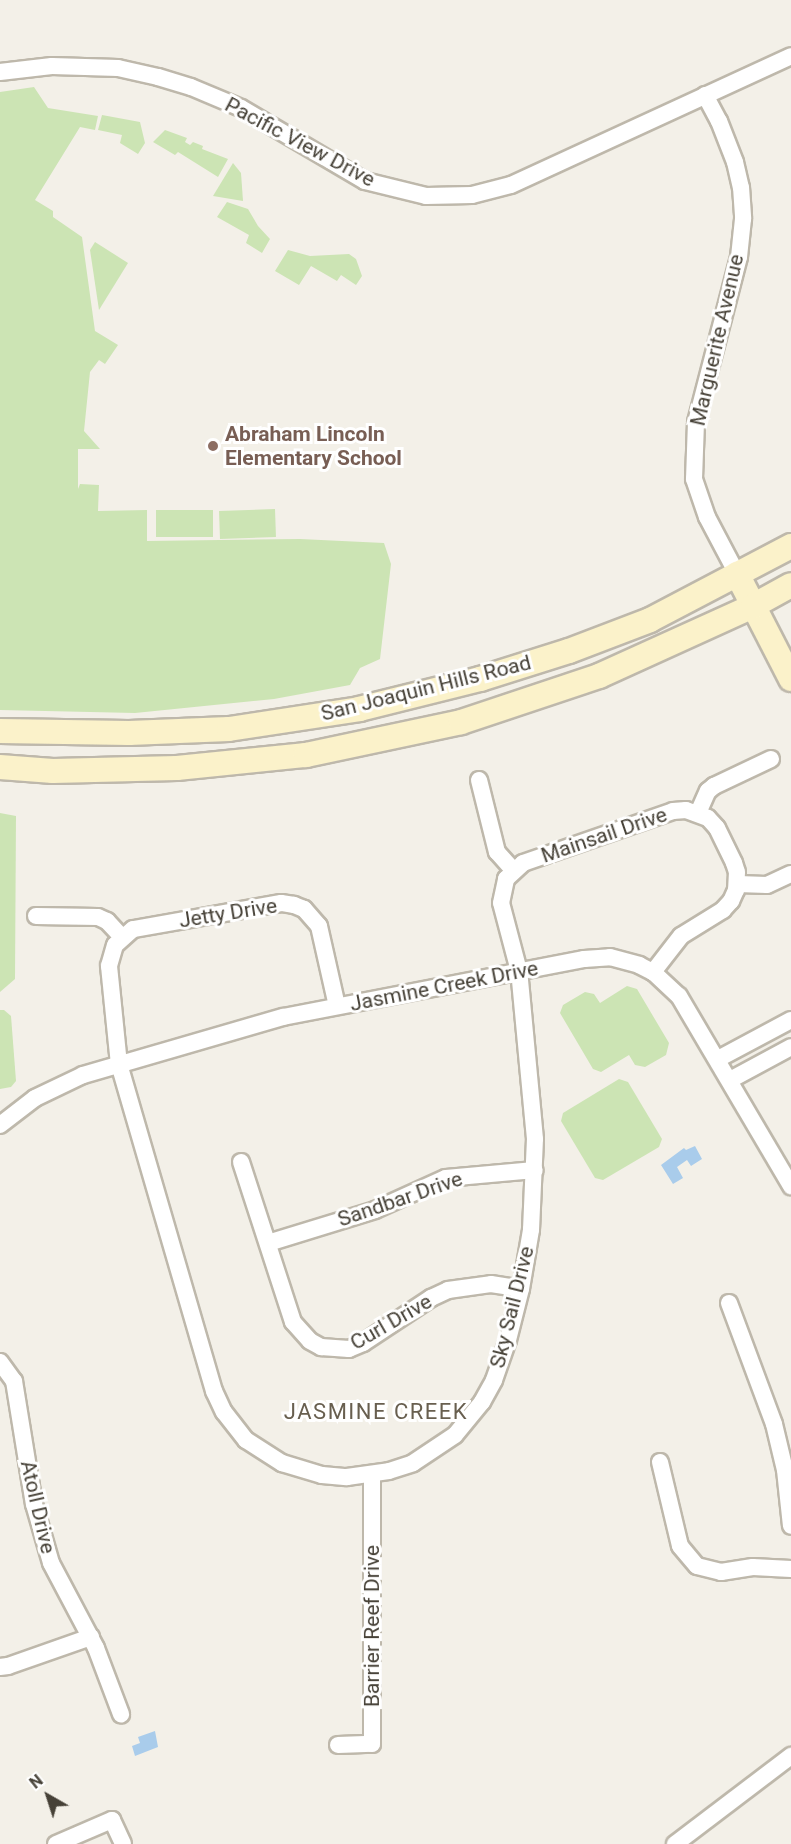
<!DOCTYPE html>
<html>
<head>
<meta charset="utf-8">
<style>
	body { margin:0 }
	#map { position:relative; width:791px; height:1844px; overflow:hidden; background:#f3f0e8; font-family:Roboto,sans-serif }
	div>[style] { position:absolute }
	.green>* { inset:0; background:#cce4b4; transform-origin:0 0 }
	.water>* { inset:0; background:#a9cceb }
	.roads { filter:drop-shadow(2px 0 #beb8ab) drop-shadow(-2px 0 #beb8ab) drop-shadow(0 2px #beb8ab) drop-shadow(0 -2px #beb8ab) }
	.street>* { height:16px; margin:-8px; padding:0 8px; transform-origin:8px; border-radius:8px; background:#fff }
	.secondary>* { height:24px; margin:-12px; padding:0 12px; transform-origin:12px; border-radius:12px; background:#fbf2ca }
	.dots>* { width:16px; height:16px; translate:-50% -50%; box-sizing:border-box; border:3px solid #fff; border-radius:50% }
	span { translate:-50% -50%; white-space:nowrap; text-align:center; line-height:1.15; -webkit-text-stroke:6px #fff; paint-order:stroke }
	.street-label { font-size:21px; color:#464137 }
	.education-label { font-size:21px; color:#785e54; font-weight:700 }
	.left { translate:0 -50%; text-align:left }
	.neighbourhood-label { font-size:22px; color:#685f4f; letter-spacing:1.5px }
	.north { position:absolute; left:18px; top:1766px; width:60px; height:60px; -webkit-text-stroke:4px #fff; paint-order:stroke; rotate:321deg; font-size:16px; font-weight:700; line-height:24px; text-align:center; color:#464137 }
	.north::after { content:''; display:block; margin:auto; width:21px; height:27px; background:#464137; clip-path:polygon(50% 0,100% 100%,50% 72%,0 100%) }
</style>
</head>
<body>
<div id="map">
	<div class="green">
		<div style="clip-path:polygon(34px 87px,48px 108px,98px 116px,95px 130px,80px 127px,35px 200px,53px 211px,53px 217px,82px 237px,95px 331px,118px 345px,105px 364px,99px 360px,90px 372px,84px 431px,100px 449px,78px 449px,78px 489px,80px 484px,99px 485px,98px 511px,147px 510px,147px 541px,300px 539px,384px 543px,391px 564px,380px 659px,360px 668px,350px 685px,274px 699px,135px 713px,0 710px,0 92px)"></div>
		<div style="clip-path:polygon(102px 115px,140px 122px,145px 143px,138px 154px,120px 143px,122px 135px,98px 130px)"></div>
		<div style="clip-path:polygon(165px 130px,187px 138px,185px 142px,190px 145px,193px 142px,203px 146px,202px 149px,228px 159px,218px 177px,178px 152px,175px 155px,153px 142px)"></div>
		<div style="clip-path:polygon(233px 163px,241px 173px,243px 201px,213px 196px)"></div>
		<div style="clip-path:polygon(227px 202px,248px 209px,258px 226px,270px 239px,262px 253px,246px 243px,249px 235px,217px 217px)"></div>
		<div style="clip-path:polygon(95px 242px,128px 263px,99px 310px,90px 250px)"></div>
		<div style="clip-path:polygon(288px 250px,310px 256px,349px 254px,356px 259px,362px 276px,356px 285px,341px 275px,337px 281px,311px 266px,299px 285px,275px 271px)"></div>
		<div style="left:275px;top:509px;width:28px;height:56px;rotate:88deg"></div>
		<div style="left:213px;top:510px;width:27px;height:57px;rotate:90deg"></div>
		<div style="clip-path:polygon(0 813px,16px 816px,15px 979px,0 992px)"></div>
		<div style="clip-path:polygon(627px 986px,637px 989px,669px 1043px,666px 1055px,645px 1067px,635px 1065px,629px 1055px,601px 1072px,593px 1069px,560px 1013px,563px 1005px,585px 992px,594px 994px,600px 1003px)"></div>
		<div style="clip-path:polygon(0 1010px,4px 1010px,11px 1016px,16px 1081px,11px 1087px,0 1089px)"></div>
		<div style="clip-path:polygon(619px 1079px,628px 1082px,662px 1139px,659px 1147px,603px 1180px,595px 1178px,561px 1121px,563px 1113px)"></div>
	</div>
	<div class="water">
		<div style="clip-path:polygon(695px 1146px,702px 1159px,691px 1166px,687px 1160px,677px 1167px,683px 1178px,673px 1184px,661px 1165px,684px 1148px,686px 1150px)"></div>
		<div style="clip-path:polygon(155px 1731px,158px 1747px,135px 1756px,132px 1746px,140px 1743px,138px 1737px)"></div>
	</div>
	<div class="roads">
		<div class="street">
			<div style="left:0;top:72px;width:52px;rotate:-6.6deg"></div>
			<div style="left:52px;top:66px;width:66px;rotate:1.7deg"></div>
			<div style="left:118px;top:68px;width:41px;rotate:12.7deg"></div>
			<div style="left:158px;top:77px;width:34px;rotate:17deg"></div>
			<div style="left:191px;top:87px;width:54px;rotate:22.8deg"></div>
			<div style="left:241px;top:108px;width:144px;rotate:30.5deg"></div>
			<div style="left:365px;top:181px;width:63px;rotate:13.8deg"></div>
			<div style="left:426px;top:196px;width:46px;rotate:-1.2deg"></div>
			<div style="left:472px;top:195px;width:40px;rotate:-14.4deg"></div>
			<div style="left:511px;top:185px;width:308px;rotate:-24.7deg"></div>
			<div style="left:705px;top:95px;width:30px;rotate:62deg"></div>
			<div style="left:719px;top:121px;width:44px;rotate:68.7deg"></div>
			<div style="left:735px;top:162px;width:26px;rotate:77deg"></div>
			<div style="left:741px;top:187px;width:32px;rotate:86deg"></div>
			<div style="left:743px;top:219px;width:38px;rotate:96deg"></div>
			<div style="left:739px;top:257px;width:171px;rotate:104.6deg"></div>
			<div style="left:696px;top:422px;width:57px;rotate:92deg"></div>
			<div style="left:694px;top:479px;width:40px;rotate:71.1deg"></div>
			<div style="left:707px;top:517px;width:64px;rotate:62.2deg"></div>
			<div style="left:479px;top:780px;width:74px;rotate:76deg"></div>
			<div style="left:497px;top:852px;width:24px;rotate:48deg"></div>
			<div style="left:698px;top:813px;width:24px;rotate:-66deg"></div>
			<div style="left:708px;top:791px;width:8px;rotate:-40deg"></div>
			<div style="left:714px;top:786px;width:63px;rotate:-25.3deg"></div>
			<div style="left:738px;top:884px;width:29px;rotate:2deg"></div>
			<div style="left:767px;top:885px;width:26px;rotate:-25deg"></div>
			<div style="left:36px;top:916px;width:62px;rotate:0.9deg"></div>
			<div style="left:98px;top:917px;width:10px;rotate:24deg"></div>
			<div style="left:107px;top:921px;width:22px;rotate:47deg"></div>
			<div style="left:337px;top:1006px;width:82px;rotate:-102.7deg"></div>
			<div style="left:319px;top:926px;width:23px;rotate:-131deg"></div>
			<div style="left:304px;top:909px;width:11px;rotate:-158deg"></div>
			<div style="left:294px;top:905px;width:13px;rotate:-171deg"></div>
			<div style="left:281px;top:903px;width:150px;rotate:170deg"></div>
			<div style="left:133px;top:929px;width:24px;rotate:138deg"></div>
			<div style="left:115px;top:945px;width:22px;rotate:106deg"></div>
			<div style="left:109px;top:966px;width:99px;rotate:84.2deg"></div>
			<div style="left:119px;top:1064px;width:341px;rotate:73.8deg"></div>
			<div style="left:214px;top:1391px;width:23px;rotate:65deg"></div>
			<div style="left:224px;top:1412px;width:36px;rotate:52deg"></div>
			<div style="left:246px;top:1440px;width:43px;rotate:32.6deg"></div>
			<div style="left:282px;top:1463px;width:42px;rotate:16.7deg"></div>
			<div style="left:322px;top:1475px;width:25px;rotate:5deg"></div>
			<div style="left:347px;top:1477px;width:42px;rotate:-8.1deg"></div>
			<div style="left:389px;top:1471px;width:25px;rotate:-18deg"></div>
			<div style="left:413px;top:1463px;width:50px;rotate:-33.7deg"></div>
			<div style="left:455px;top:1435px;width:43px;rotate:-50.7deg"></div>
			<div style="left:482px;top:1402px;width:25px;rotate:-61deg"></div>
			<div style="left:494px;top:1380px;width:42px;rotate:-70.7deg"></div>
			<div style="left:508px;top:1340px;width:53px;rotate:-75.7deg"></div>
			<div style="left:521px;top:1289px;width:60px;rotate:-80.4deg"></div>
			<div style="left:531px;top:1230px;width:91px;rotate:-87.5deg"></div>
			<div style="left:535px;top:1139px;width:169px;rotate:-95.4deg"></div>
			<div style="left:519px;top:971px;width:70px;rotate:-104.8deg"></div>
			<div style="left:501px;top:903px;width:25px;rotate:-78deg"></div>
			<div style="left:506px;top:879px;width:23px;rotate:-43deg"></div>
			<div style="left:523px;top:863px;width:159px;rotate:-19.1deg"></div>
			<div style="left:673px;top:811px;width:13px;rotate:-4deg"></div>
			<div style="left:686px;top:810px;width:23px;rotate:20deg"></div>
			<div style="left:708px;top:818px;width:13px;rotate:48deg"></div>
			<div style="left:717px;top:828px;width:39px;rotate:64deg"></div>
			<div style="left:734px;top:863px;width:9px;rotate:72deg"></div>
			<div style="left:737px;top:872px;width:18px;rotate:93deg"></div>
			<div style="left:736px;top:890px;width:12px;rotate:114deg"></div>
			<div style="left:731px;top:901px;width:12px;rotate:132deg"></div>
			<div style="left:723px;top:910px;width:49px;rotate:148.2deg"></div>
			<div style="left:681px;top:936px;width:46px;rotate:127.9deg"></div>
			<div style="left:718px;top:1059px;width:83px;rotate:-28.1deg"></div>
			<div style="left:730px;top:1080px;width:69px;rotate:-28.4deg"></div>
			<div style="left:0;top:1125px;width:44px;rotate:-37.6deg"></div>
			<div style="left:35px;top:1098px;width:53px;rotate:-25.6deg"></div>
			<div style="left:83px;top:1075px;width:208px;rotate:-16.2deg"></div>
			<div style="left:283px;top:1017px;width:307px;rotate:-10.9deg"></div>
			<div style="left:584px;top:959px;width:26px;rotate:-4deg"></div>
			<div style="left:610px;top:957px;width:30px;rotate:15deg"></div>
			<div style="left:639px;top:965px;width:16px;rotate:27deg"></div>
			<div style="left:653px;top:972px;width:35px;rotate:43deg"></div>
			<div style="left:679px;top:996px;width:221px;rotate:59.5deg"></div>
			<div style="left:241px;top:1162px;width:168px;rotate:72deg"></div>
			<div style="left:293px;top:1322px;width:25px;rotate:48deg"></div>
			<div style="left:310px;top:1341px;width:13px;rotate:29deg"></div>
			<div style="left:321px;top:1347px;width:28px;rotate:4deg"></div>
			<div style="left:349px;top:1349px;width:15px;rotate:-23deg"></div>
			<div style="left:363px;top:1343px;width:82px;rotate:-33.5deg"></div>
			<div style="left:431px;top:1298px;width:19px;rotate:-25deg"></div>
			<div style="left:448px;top:1290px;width:43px;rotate:-7.9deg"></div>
			<div style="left:491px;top:1284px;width:30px;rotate:9deg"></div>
			<div style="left:268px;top:1243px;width:112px;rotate:-17.1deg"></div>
			<div style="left:375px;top:1210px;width:78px;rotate:-24.3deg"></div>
			<div style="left:446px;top:1178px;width:89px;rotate:-5.1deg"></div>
			<div style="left:729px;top:1303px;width:129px;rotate:69.6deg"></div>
			<div style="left:774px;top:1424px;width:47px;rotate:76.6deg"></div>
			<div style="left:785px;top:1470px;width:56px;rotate:83.9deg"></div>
			<div style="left:0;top:1362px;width:24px;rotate:54deg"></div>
			<div style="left:14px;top:1381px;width:125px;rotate:80.8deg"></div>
			<div style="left:34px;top:1504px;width:61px;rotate:73.9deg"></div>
			<div style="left:51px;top:1563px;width:96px;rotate:62.1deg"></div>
			<div style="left:96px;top:1648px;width:71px;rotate:69.3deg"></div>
			<div style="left:660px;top:1462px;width:86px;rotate:76.6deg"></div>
			<div style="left:680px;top:1546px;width:26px;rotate:50deg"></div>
			<div style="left:697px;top:1566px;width:25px;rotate:14deg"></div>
			<div style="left:721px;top:1572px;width:32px;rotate:-9deg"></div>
			<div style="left:753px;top:1567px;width:38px;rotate:3deg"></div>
			<div style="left:0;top:1667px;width:8px;rotate:-7deg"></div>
			<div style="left:8px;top:1666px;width:88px;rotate:-19.3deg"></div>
			<div style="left:338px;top:1745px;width:34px;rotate:-2deg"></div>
			<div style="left:372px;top:1744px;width:269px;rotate:-90deg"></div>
			<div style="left:56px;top:1844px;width:61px;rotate:-23.2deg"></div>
			<div style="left:112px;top:1820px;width:26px;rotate:65deg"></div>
			<div style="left:675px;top:1844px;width:146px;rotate:-37.2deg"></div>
		</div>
		<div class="secondary">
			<div style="left:737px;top:574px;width:118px;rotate:62.8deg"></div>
			<div style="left:0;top:731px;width:129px;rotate:0.9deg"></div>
			<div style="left:129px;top:733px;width:100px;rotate:-2.3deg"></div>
			<div style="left:229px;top:729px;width:132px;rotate:-8.7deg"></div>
			<div style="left:359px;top:709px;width:125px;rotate:-13.9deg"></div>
			<div style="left:480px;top:679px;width:93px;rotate:-17.5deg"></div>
			<div style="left:569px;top:651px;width:87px;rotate:-20.9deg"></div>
			<div style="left:650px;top:620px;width:159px;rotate:-27.7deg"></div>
			<div style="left:0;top:767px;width:53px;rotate:4.3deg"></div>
			<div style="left:53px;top:771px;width:124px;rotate:-1.4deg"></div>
			<div style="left:177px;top:768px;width:130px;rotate:-5.8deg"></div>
			<div style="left:306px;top:755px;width:158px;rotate:-12deg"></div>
			<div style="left:461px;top:722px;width:145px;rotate:-18.4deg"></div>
			<div style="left:599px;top:676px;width:169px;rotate:-24.4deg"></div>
			<div style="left:753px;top:606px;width:43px;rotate:-28.9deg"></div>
		</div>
	</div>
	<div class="dots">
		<div style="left:213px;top:446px;background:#8d6e63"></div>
	</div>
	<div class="street-label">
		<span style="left:300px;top:142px;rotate:28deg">Pacific View Drive</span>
		<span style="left:717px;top:340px;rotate:-77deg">Marguerite Avenue</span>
		<span style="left:426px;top:688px;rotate:-14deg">San Joaquin Hills Road</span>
		<span style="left:604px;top:835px;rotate:-19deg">Mainsail Drive</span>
		<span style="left:228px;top:913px;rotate:-9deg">Jetty Drive</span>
		<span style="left:444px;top:986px;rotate:-11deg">Jasmine Creek Drive</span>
		<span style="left:400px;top:1199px;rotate:-19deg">Sandbar Drive</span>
		<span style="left:512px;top:1307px;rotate:-76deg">Sky Sail Drive</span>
		<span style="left:391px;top:1322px;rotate:-30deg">Curl Drive</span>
		<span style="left:38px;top:1507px;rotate:77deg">Atoll Drive</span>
		<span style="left:372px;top:1626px;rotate:-90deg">Barrier Reef Drive</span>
	</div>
	<div class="education-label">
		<span class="left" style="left:225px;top:446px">Abraham Lincoln<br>Elementary School</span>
	</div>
	<div class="neighbourhood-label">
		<span style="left:376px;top:1412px">JASMINE CREEK</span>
	</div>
	<div class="north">N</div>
</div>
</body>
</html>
